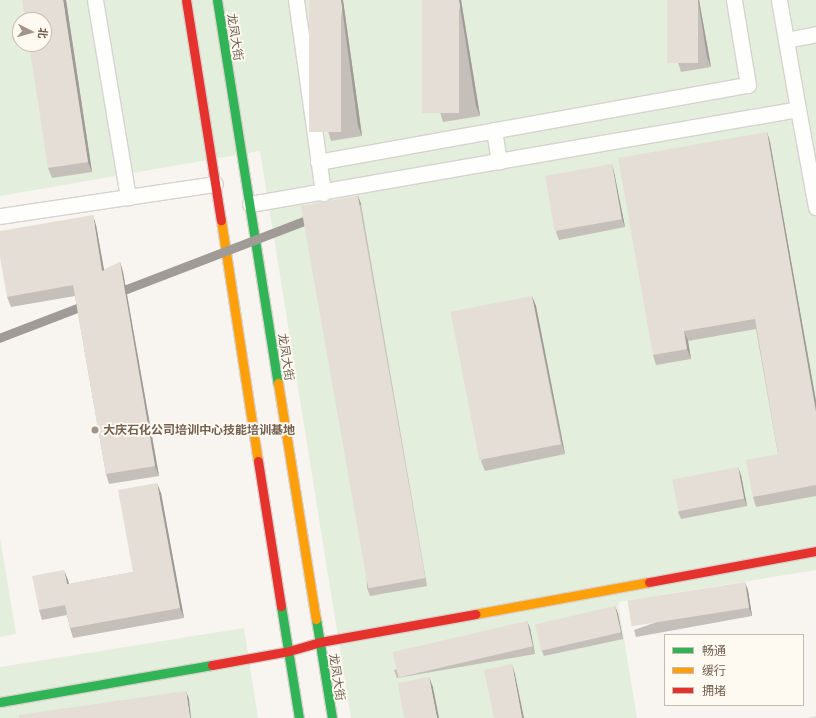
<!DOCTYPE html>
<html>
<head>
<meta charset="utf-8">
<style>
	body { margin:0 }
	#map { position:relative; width:816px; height:718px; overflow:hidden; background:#f8f5f0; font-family:"Titillium Web","Noto Sans SC",sans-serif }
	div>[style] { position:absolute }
	.green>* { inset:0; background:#e4eedc }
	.roads { filter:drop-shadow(1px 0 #d7d2cd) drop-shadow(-1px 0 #d7d2cd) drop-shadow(0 1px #d7d2cd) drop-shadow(0 -1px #d7d2cd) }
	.street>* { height:15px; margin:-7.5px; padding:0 7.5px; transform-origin:7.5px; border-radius:7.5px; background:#fefefd }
	.fast>* { height:9px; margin:-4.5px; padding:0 4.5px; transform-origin:4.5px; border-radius:4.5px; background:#30b455 }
	.slow>* { height:9px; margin:-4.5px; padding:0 4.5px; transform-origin:4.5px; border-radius:4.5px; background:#ff9f0a }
	.jam>* { height:9px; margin:-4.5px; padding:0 4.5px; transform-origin:4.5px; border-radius:4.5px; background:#e5322d }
	.wall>* { inset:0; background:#c4bfb9 }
	.shaded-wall>* { inset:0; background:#a09b96; transform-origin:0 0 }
	.building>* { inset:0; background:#e4ded7; transform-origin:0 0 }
	.dots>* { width:11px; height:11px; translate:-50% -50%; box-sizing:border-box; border:2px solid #fefaf2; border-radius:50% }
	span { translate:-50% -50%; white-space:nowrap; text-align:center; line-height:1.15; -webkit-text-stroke:3.5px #fefaf2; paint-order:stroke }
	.street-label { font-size:12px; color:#746051 }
	.poi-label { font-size:12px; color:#746051; font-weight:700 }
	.left { translate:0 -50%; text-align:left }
	.legend { position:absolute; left:664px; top:634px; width:140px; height:72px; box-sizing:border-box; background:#fefaf2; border:1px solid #c7bcb2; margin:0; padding:5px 7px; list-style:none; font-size:12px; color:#746051 }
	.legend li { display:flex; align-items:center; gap:8px; height:20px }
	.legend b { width:20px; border:1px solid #c7bcb2 }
	.north { position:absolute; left:12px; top:12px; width:40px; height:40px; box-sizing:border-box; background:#fefaf2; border:1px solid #c7bcb2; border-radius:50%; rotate:96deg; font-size:11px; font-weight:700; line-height:16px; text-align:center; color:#746051 }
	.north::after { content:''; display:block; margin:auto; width:14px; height:18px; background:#a29489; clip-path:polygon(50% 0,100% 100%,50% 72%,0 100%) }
</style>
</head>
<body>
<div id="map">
	<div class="green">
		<div style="clip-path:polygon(evenodd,0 0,816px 0,816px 570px,618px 602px,637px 718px,351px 718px,260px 151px,0 196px,0 0,20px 20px,44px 20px,44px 44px,20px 44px,20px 20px)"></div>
		<div style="clip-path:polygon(0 538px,16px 634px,0 637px)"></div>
		<div style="clip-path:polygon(244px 628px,258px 718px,0 718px,0 667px)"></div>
	</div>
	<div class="roads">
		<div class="street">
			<div style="left:95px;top:0;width:200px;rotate:80.5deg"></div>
			<div style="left:296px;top:0;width:195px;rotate:82deg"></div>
			<div style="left:786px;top:40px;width:31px;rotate:-11deg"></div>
			<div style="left:798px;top:109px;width:100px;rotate:79.6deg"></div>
			<div style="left:494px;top:130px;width:32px;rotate:81deg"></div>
			<div style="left:318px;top:162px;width:437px;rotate:-10.2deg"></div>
			<div style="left:748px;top:85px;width:86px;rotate:-99.4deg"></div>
			<div style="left:250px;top:204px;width:556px;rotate:-9.83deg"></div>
			<div style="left:798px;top:109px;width:111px;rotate:-99.9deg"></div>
			<div style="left:0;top:216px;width:217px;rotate:-8.5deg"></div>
		</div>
		<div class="fast">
			<div style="left:217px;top:0;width:388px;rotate:81deg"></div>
			<div style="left:281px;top:606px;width:113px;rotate:80.9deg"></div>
			<div style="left:316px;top:619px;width:100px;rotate:80.8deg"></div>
			<div style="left:0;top:702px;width:215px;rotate:-9.9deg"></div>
		</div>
		<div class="slow">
			<div style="left:221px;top:220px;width:244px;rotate:81.3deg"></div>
			<div style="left:278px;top:383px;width:239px;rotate:80.9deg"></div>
			<div style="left:475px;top:614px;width:177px;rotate:-10.4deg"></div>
		</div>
		<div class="jam">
			<div style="left:186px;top:0;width:223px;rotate:81deg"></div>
			<div style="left:258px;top:461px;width:147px;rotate:81deg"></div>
			<div style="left:649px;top:582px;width:170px;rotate:-10.5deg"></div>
			<div style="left:212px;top:665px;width:78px;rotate:-10.3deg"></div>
			<div style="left:289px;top:651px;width:32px;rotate:-16deg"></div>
			<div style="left:320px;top:642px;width:158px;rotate:-10.2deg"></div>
		</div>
	</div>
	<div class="wall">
		<div style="clip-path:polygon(66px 0,92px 172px,52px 178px,48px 168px)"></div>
		<div style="clip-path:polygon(343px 0,362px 136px,331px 141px,328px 131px)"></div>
		<div style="clip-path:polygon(461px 0,480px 116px,443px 122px,440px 112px)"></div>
		<div style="clip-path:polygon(699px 0,711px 67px,681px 72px,678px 62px)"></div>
		<div style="clip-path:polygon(767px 132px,770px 142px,816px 401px,816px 496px,756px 507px,753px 497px,778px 454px,756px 329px,688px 341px,691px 359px,656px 365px,653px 355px)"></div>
		<div style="clip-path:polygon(612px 164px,614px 172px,625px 227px,559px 240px,556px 232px)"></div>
		<div style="clip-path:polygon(358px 196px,361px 204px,427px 586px,370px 596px,367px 588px)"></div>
		<div style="clip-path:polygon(96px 225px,104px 270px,120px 262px,123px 272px,159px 476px,109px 484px,106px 474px,75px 296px,11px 307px,7px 297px)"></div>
		<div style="clip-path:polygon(532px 296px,536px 306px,565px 454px,485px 471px,481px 461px)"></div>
		<div style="clip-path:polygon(741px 475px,747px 506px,681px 519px,678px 512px)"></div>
		<div style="clip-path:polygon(161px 493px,184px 618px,73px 638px,70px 628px,67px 615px,42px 620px,39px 610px,68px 580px,69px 584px,133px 572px)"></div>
		<div style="clip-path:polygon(748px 590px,752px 616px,636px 637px,634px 630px)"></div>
		<div style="clip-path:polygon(615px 606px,618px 614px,623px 639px,544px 656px,541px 649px)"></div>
		<div style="clip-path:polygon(530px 628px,535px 654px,397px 678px,394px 670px)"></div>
	</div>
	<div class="shaded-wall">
		<div style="clip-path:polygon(63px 0,66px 0,92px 172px,88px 162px)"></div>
		<div style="clip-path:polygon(341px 0,343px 0,362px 136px,358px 126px)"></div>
		<div style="clip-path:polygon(459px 0,461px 0,480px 116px,476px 106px)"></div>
		<div style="clip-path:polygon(698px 0,699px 0,711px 67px,707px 57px)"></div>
		<div style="clip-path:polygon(767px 132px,770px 142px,816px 401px,816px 412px)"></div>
		<div style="clip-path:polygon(612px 164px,614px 172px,625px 227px,622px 219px)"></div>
		<div style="left:358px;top:196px;width:9px;height:388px;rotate:69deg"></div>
		<div style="clip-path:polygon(93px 215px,96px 225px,106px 281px,102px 271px)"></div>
		<div style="clip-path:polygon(120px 262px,123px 272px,159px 476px,155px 466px)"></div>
		<div style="clip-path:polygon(532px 296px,536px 306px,565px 454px,562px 444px)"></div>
		<div style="clip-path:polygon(684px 331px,688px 341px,691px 359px,687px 349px)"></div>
		<div style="clip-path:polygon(738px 467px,741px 475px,747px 506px,744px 498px)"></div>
		<div style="clip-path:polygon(157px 483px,161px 493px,184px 618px,180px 608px)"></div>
		<div style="clip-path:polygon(64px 570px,68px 580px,71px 594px,67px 584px)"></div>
		<div style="clip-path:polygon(745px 582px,748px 590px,752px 616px,749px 608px)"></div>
		<div style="clip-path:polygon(615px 606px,618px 614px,623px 639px,621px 632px)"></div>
		<div style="clip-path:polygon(527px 621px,530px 628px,535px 654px,533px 646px)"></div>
		<div style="clip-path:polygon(512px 664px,515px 674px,524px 718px,522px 718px)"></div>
		<div style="clip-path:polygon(429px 677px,433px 687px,439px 718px,437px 718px)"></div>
		<div style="clip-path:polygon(186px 691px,189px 699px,191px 718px,190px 718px)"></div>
	</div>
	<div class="building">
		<div style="clip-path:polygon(22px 0,63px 0,88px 162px,48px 168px,29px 44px,44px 44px,44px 20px,25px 20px)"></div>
		<div style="left:309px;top:0;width:32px;height:132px"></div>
		<div style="left:422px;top:0;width:37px;height:113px"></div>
		<div style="left:667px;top:0;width:31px;height:63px"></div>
		<div style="clip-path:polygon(767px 132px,816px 412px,816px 485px,753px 497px,746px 460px,778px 454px,755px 319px,684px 331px,687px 349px,653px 355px,618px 158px)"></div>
		<div style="left:612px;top:164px;width:56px;height:68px;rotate:80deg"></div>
		<div style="left:358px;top:196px;width:388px;height:58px;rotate:80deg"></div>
		<div style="clip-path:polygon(93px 215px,102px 271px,120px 262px,155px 466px,106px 474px,73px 285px,7px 297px,0 257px,0 231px)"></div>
		<div style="left:532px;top:296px;width:151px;height:83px;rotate:79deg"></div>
		<div style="left:738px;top:467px;width:32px;height:67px;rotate:79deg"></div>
		<div style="clip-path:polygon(157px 483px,180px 608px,70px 628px,65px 605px,39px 610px,32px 576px,64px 570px,67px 584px,133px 572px,118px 490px)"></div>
		<div style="left:745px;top:582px;width:26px;height:119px;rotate:81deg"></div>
		<div style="left:615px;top:606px;width:27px;height:82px;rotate:77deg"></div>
		<div style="left:527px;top:621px;width:26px;height:138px;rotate:77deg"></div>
		<div style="clip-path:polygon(512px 664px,522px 718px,494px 718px,484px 670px)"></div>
		<div style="clip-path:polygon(429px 677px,437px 718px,404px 718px,398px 683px)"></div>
		<div style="clip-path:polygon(186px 691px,190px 718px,19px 718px,19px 715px)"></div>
		<div style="clip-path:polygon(816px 716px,816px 718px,807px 718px)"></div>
	</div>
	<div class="dots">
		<div style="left:95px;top:430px;background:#a29489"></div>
	</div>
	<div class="street-label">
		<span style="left:235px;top:37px;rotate:81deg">龙凤大街</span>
		<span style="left:286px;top:357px;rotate:81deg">龙凤大街</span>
		<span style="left:337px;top:677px;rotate:81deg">龙凤大街</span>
	</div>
	<div class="poi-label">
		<span class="left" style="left:103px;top:430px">大庆石化公司培训中心技能培训基地</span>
	</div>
	<ul class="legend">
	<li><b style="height:5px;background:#30b455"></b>畅通</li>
	<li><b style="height:5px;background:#ff9f0a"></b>缓行</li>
	<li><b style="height:5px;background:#e5322d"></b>拥堵</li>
	</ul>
	<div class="north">北</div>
</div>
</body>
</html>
